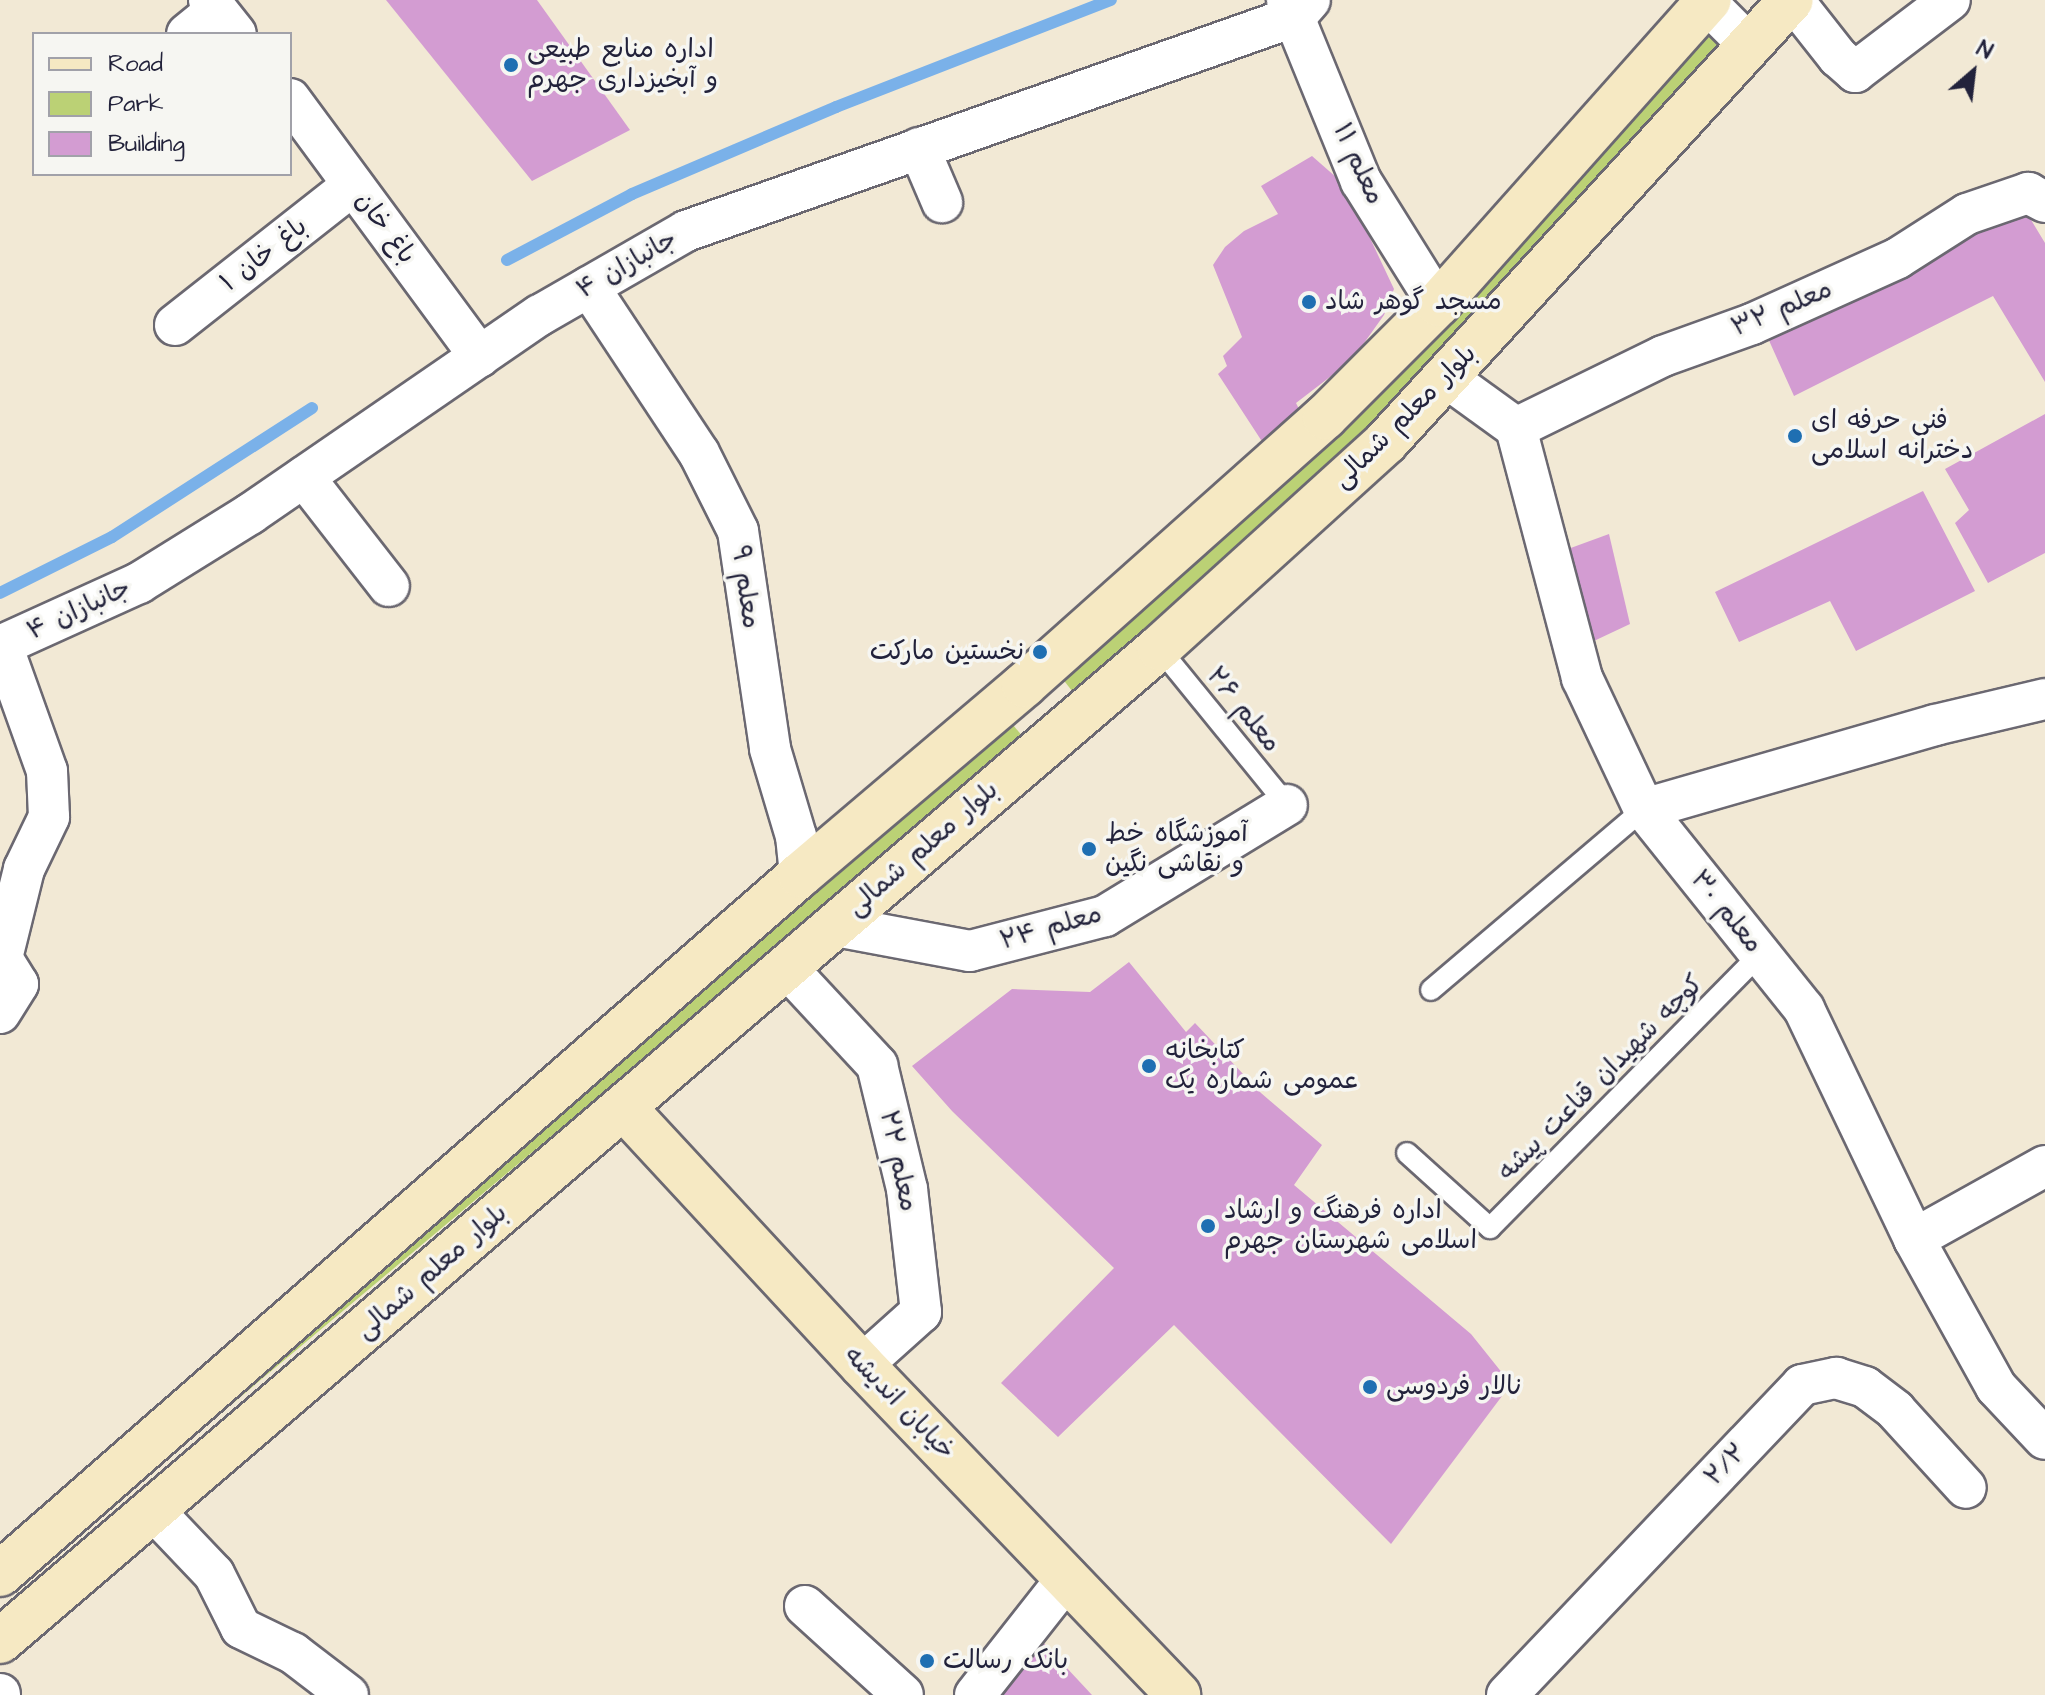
<!DOCTYPE html>
<html>
<head>
<meta charset="utf-8">
<style>
	body { margin:0 }
	#map { position:relative; width:2045px; height:1695px; overflow:hidden; background:#f2e9d5; font-family:"Architects Daughter","Playpen Sans Arabic",sans-serif }
	div>[style] { position:absolute }
	.green>* { inset:0; background:#bbd175; transform-origin:0 0 }
	.stream>* { height:12px; margin:-6px; padding:0 6px; transform-origin:6px; border-radius:6px; background:#7ab1e9 }
	.building>* { inset:0; background:#d39cd2 }
	.roads { filter:drop-shadow(2px 0 #6b6871) drop-shadow(-2px 0 #6b6871) drop-shadow(0 2px #6b6871) drop-shadow(0 -2px #6b6871) }
	.lane>* { height:20px; margin:-10px; padding:0 10px; transform-origin:10px; border-radius:10px; background:#fff }
	.street>* { height:40px; margin:-20px; padding:0 20px; transform-origin:20px; border-radius:20px; background:#fff }
	.secondary>* { height:44px; margin:-22px; padding:0 22px; transform-origin:22px; border-radius:22px; background:#f6e9c3 }
	.dots>* { width:22px; height:22px; translate:-50% -50%; box-sizing:border-box; border:4px solid #f6f6f2; border-radius:50% }
	span { translate:-50% -50%; white-space:nowrap; text-align:center; line-height:1.15; -webkit-text-stroke:7px #f6f6f2; paint-order:stroke }
	.poi-label { font-size:26px; color:#22223b }
	.left { translate:0 -50%; text-align:left }
	.right { translate:-100% -50%; text-align:right }
	.street-label { font-size:26px; color:#22223b }
	.legend { position:absolute; left:32px; top:32px; width:260px; height:144px; box-sizing:border-box; background:#f6f6f2; border:2px solid #a1a1a9; margin:0; padding:10px 14px; list-style:none; font-size:24px; color:#22223b }
	.legend li { display:flex; align-items:center; gap:16px; height:40px }
	.legend b { width:40px; border:2px solid #a1a1a9 }
	.north { position:absolute; left:1933px; top:32px; width:80px; height:80px; -webkit-text-stroke:6px #f6f6f2; paint-order:stroke; rotate:28deg; font-size:22px; font-weight:700; line-height:32px; text-align:center; color:#22223b }
	.north::after { content:''; display:block; margin:auto; width:28px; height:36px; background:#22223b; clip-path:polygon(50% 0,100% 100%,50% 72%,0 100%) }
</style>
</head>
<body>
<div id="map">
	<div class="green">
		<div style="clip-path:polygon(1710px 24px,1733px 43px,1406px 400px,1076px 696px,1058px 673px)"></div>
		<div style="left:1008px;top:719px;width:26px;height:1331px;rotate:50deg"></div>
	</div>
	<div class="stream">
		<div style="left:507px;top:260px;width:141px;rotate:-27.8deg"></div>
		<div style="left:632px;top:194px;width:222px;rotate:-23.1deg"></div>
		<div style="left:836px;top:107px;width:295px;rotate:-21.3deg"></div>
		<div style="left:0;top:593px;width:125px;rotate:-26.6deg"></div>
		<div style="left:112px;top:537px;width:238px;rotate:-32.8deg"></div>
	</div>
	<div class="building">
		<div style="clip-path:polygon(386px 0,537px 0,630px 130px,532px 181px)"></div>
		<div style="clip-path:polygon(1312px 156px,1345px 185px,1394px 289px,1384px 315px,1352px 360px,1296px 403px,1301px 413px,1263px 443px,1218px 374px,1227px 366px,1223px 356px,1242px 337px,1213px 265px,1225px 247px,1244px 231px,1278px 214px,1261px 186px)"></div>
		<div style="clip-path:polygon(2025px 210px,2045px 243px,2045px 382px,1993px 296px,1794px 396px,1767px 336px)"></div>
		<div style="clip-path:polygon(2045px 414px,2045px 553px,1988px 583px,1955px 523px,1969px 510px,1945px 469px)"></div>
		<div style="clip-path:polygon(1923px 491px,1975px 591px,1856px 651px,1830px 601px,1739px 642px,1715px 592px)"></div>
		<div style="clip-path:polygon(1609px 534px,1630px 624px,1579px 648px,1557px 553px)"></div>
		<div style="clip-path:polygon(1129px 962px,1186px 1032px,1195px 1023px,1261px 1093px,1322px 1145px,1294px 1185px,1471px 1334px,1511px 1384px,1391px 1544px,1174px 1325px,1058px 1437px,1001px 1383px,1114px 1268px,952px 1111px,912px 1066px,1012px 989px,1090px 992px)"></div>
		<div style="clip-path:polygon(1038px 1637px,1092px 1695px,996px 1695px)"></div>
	</div>
	<div class="roads">
		<div class="lane">
			<div style="left:1159px;top:648px;width:203px;rotate:50.8deg"></div>
			<div style="left:1431px;top:990px;width:280px;rotate:-40.4deg"></div>
			<div style="left:1407px;top:1153px;width:112px;rotate:42.1deg"></div>
			<div style="left:1490px;top:1228px;width:385px;rotate:-45.4deg"></div>
		</div>
		<div class="street">
			<div style="left:209px;top:0;width:43px;rotate:51.5deg"></div>
			<div style="left:1287px;top:0;width:196px;rotate:67.8deg"></div>
			<div style="left:1361px;top:181px;width:145px;rotate:58deg"></div>
			<div style="left:1704px;top:0;width:65px;rotate:45deg"></div>
			<div style="left:1793px;top:0;width:73px;rotate:51.7deg"></div>
			<div style="left:1838px;top:57px;width:23px;rotate:41deg"></div>
			<div style="left:1855px;top:72px;width:119px;rotate:-37.2deg"></div>
			<div style="left:187px;top:34px;width:38px;rotate:-39deg"></div>
			<div style="left:290px;top:99px;width:320px;rotate:53.6deg"></div>
			<div style="left:919px;top:148px;width:59px;rotate:66.9deg"></div>
			<div style="left:589px;top:287px;width:199px;rotate:56.5deg"></div>
			<div style="left:699px;top:453px;width:87px;rotate:63.4deg"></div>
			<div style="left:738px;top:531px;width:220px;rotate:81.6deg"></div>
			<div style="left:770px;top:749px;width:91px;rotate:73.4deg"></div>
			<div style="left:796px;top:836px;width:39px;rotate:84deg"></div>
			<div style="left:175px;top:325px;width:226px;rotate:-38.2deg"></div>
			<div style="left:1447px;top:378px;width:85px;rotate:35.9deg"></div>
			<div style="left:1516px;top:428px;width:259px;rotate:75.2deg"></div>
			<div style="left:1582px;top:678px;width:145px;rotate:64.7deg"></div>
			<div style="left:1644px;top:809px;width:256px;rotate:51.3deg"></div>
			<div style="left:1804px;top:1009px;width:255px;rotate:64.4deg"></div>
			<div style="left:1914px;top:1239px;width:169px;rotate:61deg"></div>
			<div style="left:1996px;top:1387px;width:71px;rotate:46.7deg"></div>
			<div style="left:1516px;top:428px;width:164px;rotate:-26.1deg"></div>
			<div style="left:1663px;top:356px;width:95px;rotate:-19.8deg"></div>
			<div style="left:1752px;top:324px;width:160px;rotate:-24.3deg"></div>
			<div style="left:1898px;top:258px;width:82px;rotate:-32.5deg"></div>
			<div style="left:1967px;top:214px;width:65px;rotate:-19deg"></div>
			<div style="left:2028px;top:193px;width:19px;rotate:28deg"></div>
			<div style="left:304px;top:477px;width:138px;rotate:52.1deg"></div>
			<div style="left:0;top:646px;width:153px;rotate:-24.4deg"></div>
			<div style="left:139px;top:583px;width:131px;rotate:-31.9deg"></div>
			<div style="left:250px;top:514px;width:352px;rotate:-34.5deg"></div>
			<div style="left:540px;top:315px;width:168px;rotate:-29.9deg"></div>
			<div style="left:686px;top:231px;width:647px;rotate:-19.42deg"></div>
			<div style="left:1296px;top:16px;width:21px;rotate:-49deg"></div>
			<div style="left:1644px;top:809px;width:303px;rotate:-16.1deg"></div>
			<div style="left:1935px;top:725px;width:113px;rotate:-13.3deg"></div>
			<div style="left:836px;top:926px;width:136px;rotate:10.6deg"></div>
			<div style="left:970px;top:951px;width:139px;rotate:-14.5deg"></div>
			<div style="left:1105px;top:916px;width:213px;rotate:-31.4deg"></div>
			<div style="left:786px;top:967px;width:134px;rotate:47.1deg"></div>
			<div style="left:877px;top:1065px;width:128px;rotate:76.4deg"></div>
			<div style="left:907px;top:1189px;width:124px;rotate:83.5deg"></div>
			<div style="left:921px;top:1312px;width:79px;rotate:138.1deg"></div>
			<div style="left:0;top:1013px;width:34px;rotate:-58deg"></div>
			<div style="left:18px;top:984px;width:31px;rotate:-122deg"></div>
			<div style="left:2px;top:958px;width:92px;rotate:-76.1deg"></div>
			<div style="left:24px;top:869px;width:58px;rotate:-64.3deg"></div>
			<div style="left:49px;top:817px;width:46px;rotate:-92.5deg"></div>
			<div style="left:47px;top:771px;width:134px;rotate:-109.7deg"></div>
			<div style="left:1914px;top:1239px;width:150px;rotate:-29.1deg"></div>
			<div style="left:153px;top:1510px;width:88px;rotate:46.4deg"></div>
			<div style="left:214px;top:1574px;width:60px;rotate:63.4deg"></div>
			<div style="left:241px;top:1628px;width:58px;rotate:25.7deg"></div>
			<div style="left:293px;top:1653px;width:69px;rotate:37.4deg"></div>
			<div style="left:805px;top:1606px;width:132px;rotate:42.2deg"></div>
			<div style="left:0;top:1694px;width:1px;rotate:90deg"></div>
			<div style="left:975px;top:1695px;width:150px;rotate:-51.8deg"></div>
			<div style="left:1507px;top:1695px;width:428px;rotate:-46.4deg"></div>
			<div style="left:1802px;top:1385px;width:35px;rotate:-12deg"></div>
			<div style="left:1836px;top:1378px;width:30px;rotate:17deg"></div>
			<div style="left:1865px;top:1387px;width:38px;rotate:37deg"></div>
			<div style="left:1895px;top:1410px;width:105px;rotate:47.7deg"></div>
		</div>
		<div class="secondary">
			<div style="left:624px;top:1108px;width:350px;rotate:47.2deg"></div>
			<div style="left:862px;top:1365px;width:457px;rotate:46.2deg"></div>
			<div style="left:0;top:1574px;width:1062px;rotate:-41.15deg"></div>
			<div style="left:800px;top:875px;width:294px;rotate:-40.3deg"></div>
			<div style="left:1024px;top:685px;width:403px;rotate:-41.7deg"></div>
			<div style="left:1325px;top:417px;width:160px;rotate:-45deg"></div>
			<div style="left:1438px;top:304px;width:407px;rotate:-48.3deg"></div>
			<div style="left:0;top:1641px;width:1526px;rotate:-40.59deg"></div>
			<div style="left:1159px;top:648px;width:307px;rotate:-42.2deg"></div>
			<div style="left:1386px;top:442px;width:599px;rotate:-47.5deg"></div>
		</div>
	</div>
	<div class="dots">
		<div style="left:511px;top:65px;background:#1f6fb2"></div>
		<div style="left:1309px;top:302px;background:#1f6fb2"></div>
		<div style="left:1795px;top:436px;background:#1f6fb2"></div>
		<div style="left:1040px;top:652px;background:#1f6fb2"></div>
		<div style="left:1089px;top:849px;background:#1f6fb2"></div>
		<div style="left:1149px;top:1066px;background:#1f6fb2"></div>
		<div style="left:1208px;top:1226px;background:#1f6fb2"></div>
		<div style="left:1370px;top:1387px;background:#1f6fb2"></div>
		<div style="left:927px;top:1661px;background:#1f6fb2"></div>
	</div>
	<div class="poi-label">
		<span class="left" style="left:527px;top:65px">اداره منابع طبیعی<br>و آبخیزداری جهرم</span>
		<span class="left" style="left:1325px;top:302px">مسجد گوهر شاد</span>
		<span class="left" style="left:1811px;top:436px">فنی حرفه ای<br>دخترانه اسلامی</span>
		<span class="right" style="left:1024px;top:652px">نخستین مارکت</span>
		<span class="left" style="left:1105px;top:849px">آموزشگاه خط<br>و نقاشی نگین</span>
		<span class="left" style="left:1165px;top:1066px">کتابخانه<br>عمومی شماره یک</span>
		<span class="left" style="left:1224px;top:1226px">اداره فرهنگ و ارشاد<br>اسلامی شهرستان جهرم</span>
		<span class="left" style="left:1386px;top:1387px">نالار فردوسی</span>
		<span class="left" style="left:943px;top:1661px">بانک رسالت</span>
	</div>
	<div class="street-label">
		<span style="left:1358px;top:164px;rotate:65deg">معلم ۱۱</span>
		<span style="left:385px;top:228px;rotate:53deg">باغ خان</span>
		<span style="left:264px;top:255px;rotate:-38deg">باغ خان ۱</span>
		<span style="left:627px;top:265px;rotate:-30deg">جانبازان ۴</span>
		<span style="left:1782px;top:309px;rotate:-23deg">معلم ۳۲</span>
		<span style="left:1405px;top:417px;rotate:-45deg">بلوار معلم شمالی</span>
		<span style="left:745px;top:587px;rotate:82deg">معلم ۹</span>
		<span style="left:79px;top:610px;rotate:-25deg">جانبازان ۴</span>
		<span style="left:1243px;top:710px;rotate:51deg">معلم ۲۶</span>
		<span style="left:923px;top:849px;rotate:-41deg">بلوار معلم شمالی</span>
		<span style="left:1726px;top:912px;rotate:51deg">معلم ۳۰</span>
		<span style="left:1051px;top:928px;rotate:-16deg">معلم ۲۴</span>
		<span style="left:1601px;top:1078px;rotate:-45deg">کوچه شهیدان قناعت پیشه</span>
		<span style="left:898px;top:1161px;rotate:78deg">معلم ۲۲</span>
		<span style="left:432px;top:1272px;rotate:-41deg">بلوار معلم شمالی</span>
		<span style="left:899px;top:1403px;rotate:46deg">خیابان اندیشه</span>
		<span style="left:1726px;top:1465px;rotate:-46deg">۲/۲</span>
	</div>
	<ul class="legend">
	<li><b style="height:10px;background:#f6e9c3"></b>Road</li>
	<li><b style="height:22px;background:#bbd175"></b>Park</li>
	<li><b style="height:22px;background:#d39cd2"></b>Building</li>
	</ul>
	<div class="north">N</div>
</div>
</body>
</html>
